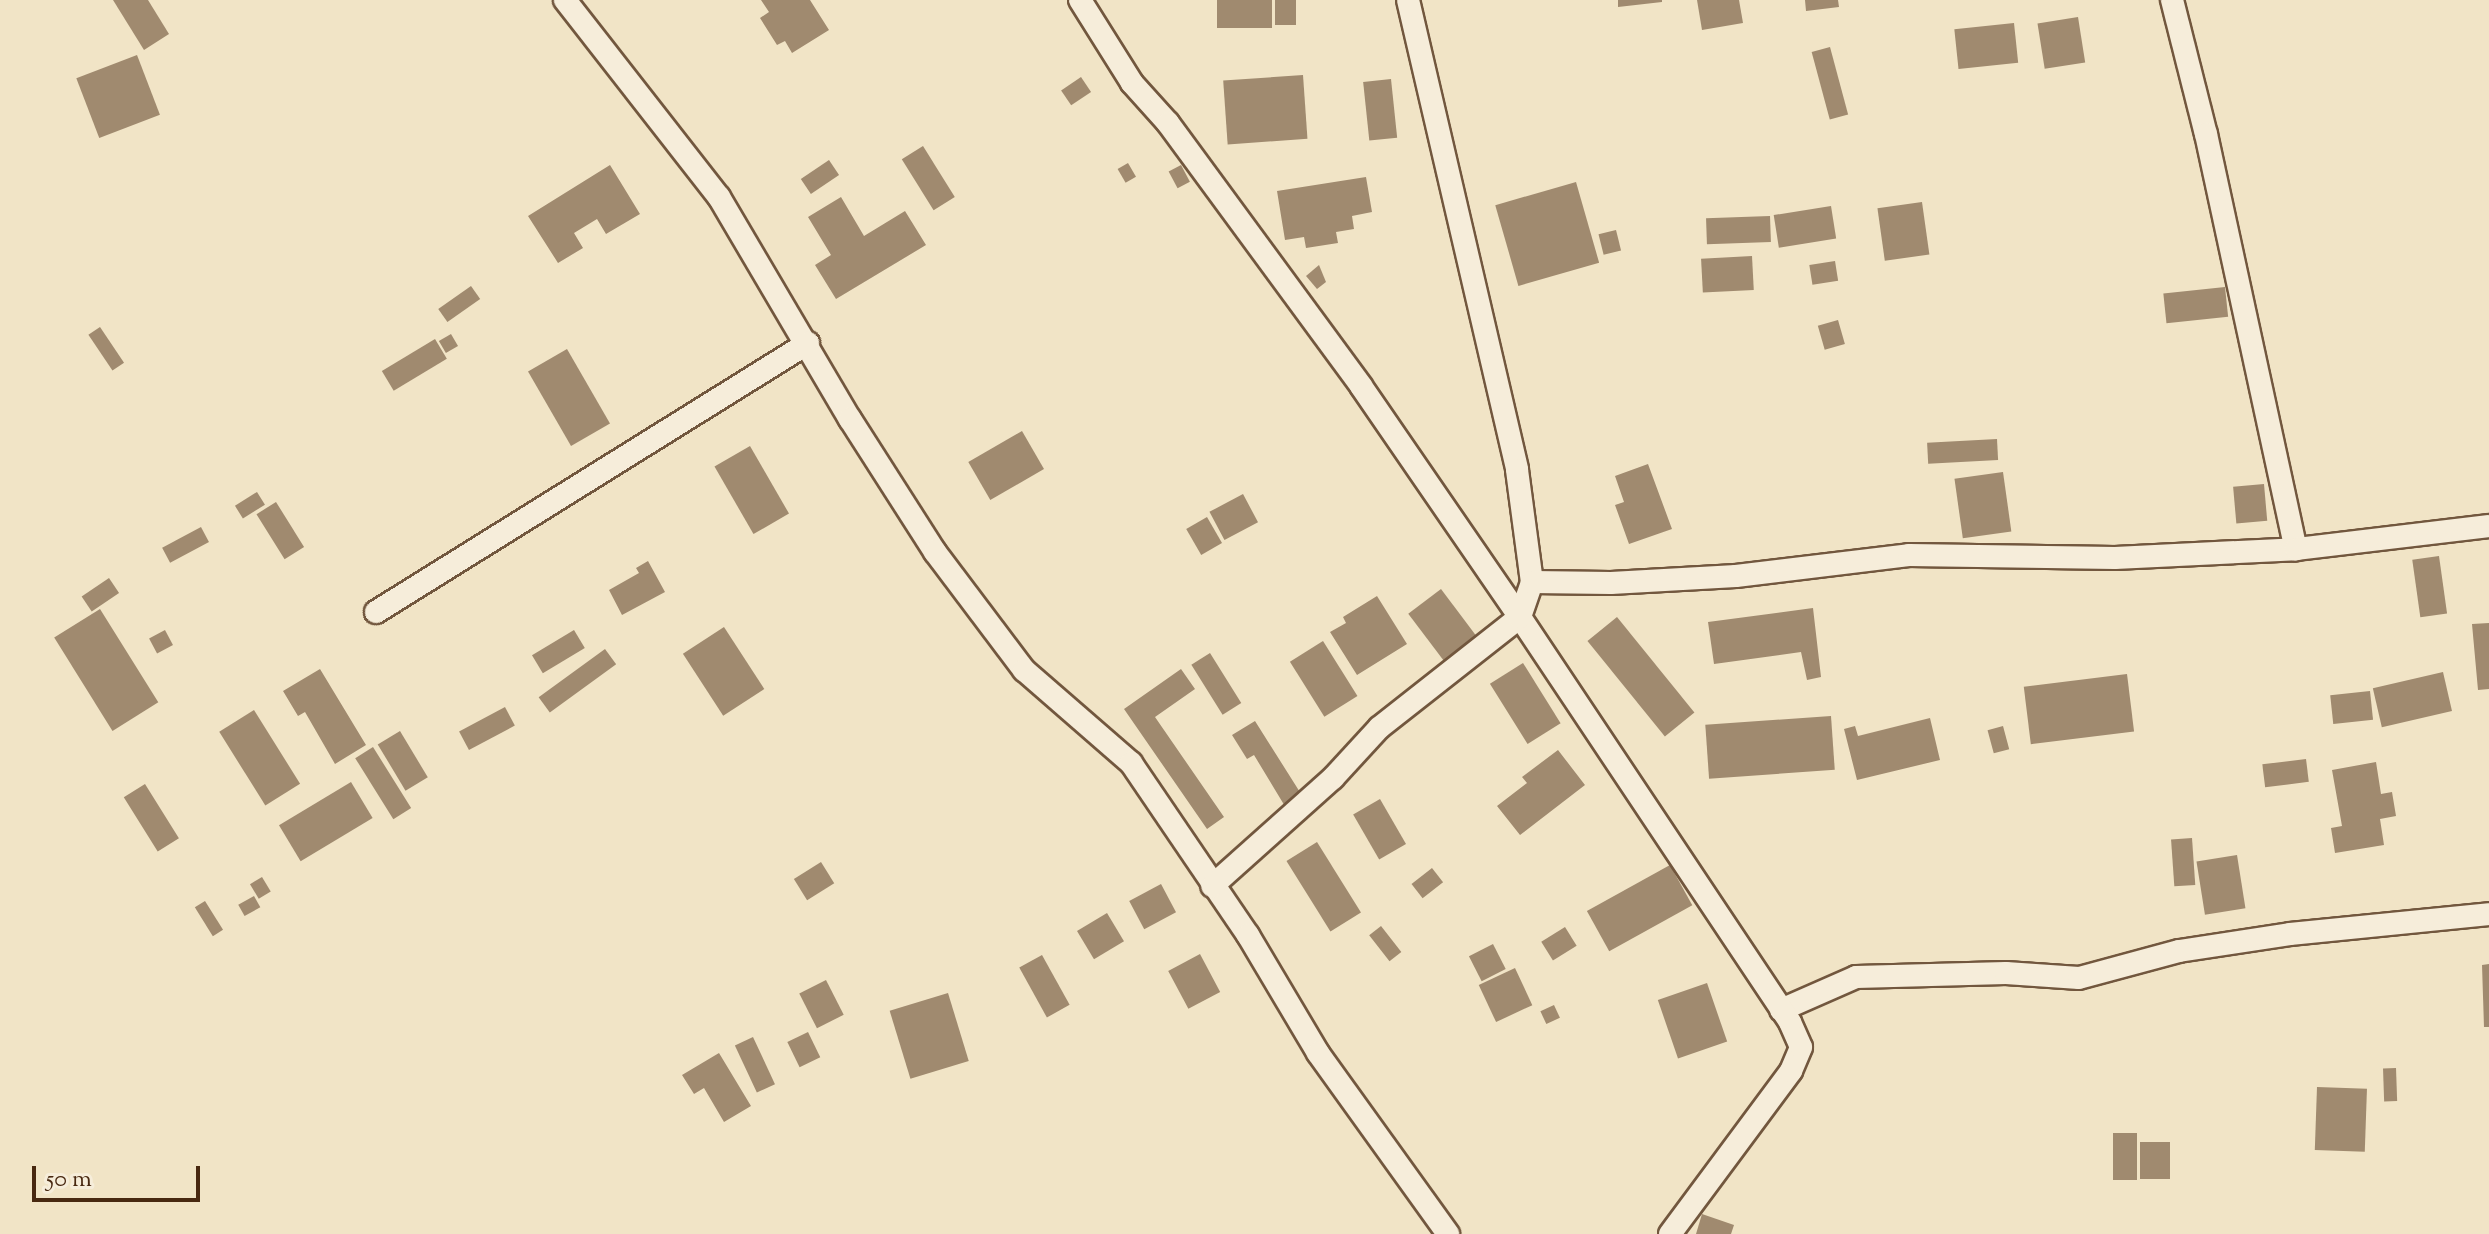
<!DOCTYPE html>
<html>
<head>
<meta charset="utf-8">
<style>
	body { margin:0 }
	#map { position:relative; width:2489px; height:1234px; overflow:hidden; background:#f1e4c6; font-family:"Sorts Mill Goudy",serif }
	div>[style] { position:absolute }
	.building>* { inset:0; background:#a08a6f; transform-origin:0 0 }
	.roads { filter:drop-shadow(2px 0 #72573e) drop-shadow(-2px 0 #72573e) drop-shadow(0 2px #72573e) drop-shadow(0 -2px #72573e) }
	.minor>* { height:22px; margin:-11px; padding:0 11px; transform-origin:11px; border-radius:11px; background:#f6edda }
	span { translate:-50% -50%; white-space:nowrap; text-align:center; line-height:1.15; -webkit-text-stroke:6px #f6edda; paint-order:stroke }
	.scale { position:absolute; left:32px; top:1166px; width:168px; height:36px; box-sizing:border-box; border:4px solid #482810; border-top:0; padding-left:10px; font-size:24px; line-height:28px; white-space:nowrap; color:#482810; -webkit-text-stroke:6px #f6edda; paint-order:stroke }
</style>
</head>
<body>
<div id="map">
	<div class="building">
		<div style="clip-path:polygon(113px 0,148px 0,169px 34px,144px 50px)"></div>
		<div style="clip-path:polygon(761px 0,810px 0,829px 30px,792px 53px,785px 41px,777px 45px,760px 18px,769px 12px)"></div>
		<div style="left:1217px;top:0;width:55px;height:28px"></div>
		<div style="left:1275px;top:0;width:21px;height:25px"></div>
		<div style="clip-path:polygon(1618px 0,1662px 0,1662px 2px,1618px 7px)"></div>
		<div style="clip-path:polygon(1697px 0,1739px 0,1743px 23px,1702px 30px)"></div>
		<div style="clip-path:polygon(1805px 0,1838px 0,1839px 7px,1806px 11px)"></div>
		<div style="left:2078px;top:17px;width:46px;height:41px;rotate:81deg"></div>
		<div style="left:2014px;top:23px;width:40px;height:60px;rotate:84deg"></div>
		<div style="left:1830px;top:47px;width:70px;height:19px;rotate:75deg"></div>
		<div style="left:137px;top:55px;width:64px;height:65px;rotate:69deg"></div>
		<div style="left:1303px;top:75px;width:64px;height:80px;rotate:86deg"></div>
		<div style="left:1081px;top:77px;width:18px;height:24px;rotate:56deg"></div>
		<div style="left:1391px;top:79px;width:59px;height:28px;rotate:84deg"></div>
		<div style="left:923px;top:146px;width:60px;height:25px;rotate:58deg"></div>
		<div style="left:829px;top:160px;width:18px;height:34px;rotate:56deg"></div>
		<div style="left:1128px;top:163px;width:16px;height:12px;rotate:60deg"></div>
		<div style="clip-path:polygon(610px 165px,640px 214px,606px 234px,597px 219px,574px 233px,583px 248px,558px 263px,528px 216px)"></div>
		<div style="left:1181px;top:165px;width:19px;height:14px;rotate:62deg"></div>
		<div style="clip-path:polygon(1366px 177px,1372px 212px,1352px 216px,1354px 229px,1336px 232px,1338px 243px,1306px 248px,1304px 237px,1285px 240px,1277px 191px)"></div>
		<div style="left:1576px;top:182px;width:84px;height:84px;rotate:74deg"></div>
		<div style="clip-path:polygon(841px 197px,864px 236px,905px 211px,926px 245px,836px 299px,815px 265px,831px 255px,808px 217px)"></div>
		<div style="left:1922px;top:202px;width:53px;height:45px;rotate:82deg"></div>
		<div style="left:1831px;top:206px;width:33px;height:58px;rotate:81deg"></div>
		<div style="left:1770px;top:216px;width:26px;height:64px;rotate:88deg"></div>
		<div style="left:1616px;top:230px;width:21px;height:18px;rotate:76deg"></div>
		<div style="left:1752px;top:256px;width:34px;height:51px;rotate:87deg"></div>
		<div style="left:1835px;top:261px;width:20px;height:26px;rotate:81deg"></div>
		<div style="clip-path:polygon(1319px 265px,1326px 282px,1317px 289px,1306px 276px)"></div>
		<div style="left:471px;top:286px;width:16px;height:40px;rotate:55deg"></div>
		<div style="left:2225px;top:287px;width:30px;height:62px;rotate:84deg"></div>
		<div style="left:1838px;top:320px;width:25px;height:21px;rotate:74deg"></div>
		<div style="left:100px;top:327px;width:43px;height:14px;rotate:56deg"></div>
		<div style="left:451px;top:334px;width:14px;height:14px;rotate:60deg"></div>
		<div style="left:435px;top:339px;width:23px;height:62px;rotate:59deg"></div>
		<div style="left:567px;top:349px;width:86px;height:45px;rotate:60deg"></div>
		<div style="left:1022px;top:431px;width:44px;height:62px;rotate:60deg"></div>
		<div style="left:1997px;top:439px;width:21px;height:70px;rotate:87deg"></div>
		<div style="left:750px;top:446px;width:78px;height:41px;rotate:60deg"></div>
		<div style="clip-path:polygon(1648px 464px,1672px 529px,1629px 544px,1615px 505px,1624px 502px,1615px 476px)"></div>
		<div style="left:2003px;top:472px;width:60px;height:49px;rotate:82deg"></div>
		<div style="left:2264px;top:484px;width:37px;height:31px;rotate:85deg"></div>
		<div style="left:257px;top:492px;width:15px;height:26px;rotate:58deg"></div>
		<div style="left:1243px;top:494px;width:32px;height:38px;rotate:62deg"></div>
		<div style="left:276px;top:502px;width:53px;height:23px;rotate:58deg"></div>
		<div style="left:1207px;top:517px;width:30px;height:24px;rotate:60deg"></div>
		<div style="left:201px;top:527px;width:17px;height:44px;rotate:62deg"></div>
		<div style="left:2439px;top:556px;width:58px;height:27px;rotate:82deg"></div>
		<div style="clip-path:polygon(648px 561px,665px 592px,622px 615px,609px 590px,639px 573px,636px 568px)"></div>
		<div style="left:109px;top:578px;width:18px;height:33px;rotate:56deg"></div>
		<div style="left:1441px;top:589px;width:60px;height:41px;rotate:53deg"></div>
		<div style="clip-path:polygon(1377px 596px,1407px 644px,1357px 675px,1330px 632px,1346px 623px,1343px 617px)"></div>
		<div style="clip-path:polygon(1813px 608px,1821px 677px,1807px 680px,1801px 652px,1714px 664px,1708px 622px)"></div>
		<div style="left:100px;top:609px;width:110px;height:54px;rotate:58deg"></div>
		<div style="left:1617px;top:617px;width:123px;height:38px;rotate:51deg"></div>
		<div style="clip-path:polygon(2489px 623px,2489px 689px,2478px 690px,2472px 624px)"></div>
		<div style="left:724px;top:627px;width:74px;height:49px;rotate:57deg"></div>
		<div style="left:165px;top:630px;width:17px;height:18px;rotate:62deg"></div>
		<div style="left:574px;top:630px;width:21px;height:49px;rotate:59deg"></div>
		<div style="left:1323px;top:641px;width:65px;height:39px;rotate:58deg"></div>
		<div style="left:605px;top:649px;width:19px;height:82px;rotate:54deg"></div>
		<div style="left:1210px;top:653px;width:59px;height:22px;rotate:58deg"></div>
		<div style="left:1523px;top:663px;width:71px;height:39px;rotate:58deg"></div>
		<div style="clip-path:polygon(320px 669px,366px 745px,335px 764px,305px 712px,298px 716px,283px 691px)"></div>
		<div style="clip-path:polygon(1181px 669px,1195px 689px,1155px 717px,1224px 817px,1207px 829px,1124px 709px)"></div>
		<div style="left:2443px;top:672px;width:40px;height:72px;rotate:77deg"></div>
		<div style="left:2127px;top:674px;width:58px;height:104px;rotate:83deg"></div>
		<div style="left:2370px;top:691px;width:29px;height:40px;rotate:84deg"></div>
		<div style="left:505px;top:707px;width:21px;height:52px;rotate:62deg"></div>
		<div style="left:254px;top:710px;width:87px;height:41px;rotate:58deg"></div>
		<div style="left:1831px;top:716px;width:54px;height:126px;rotate:86deg"></div>
		<div style="clip-path:polygon(1930px 718px,1940px 760px,1857px 780px,1844px 729px,1855px 726px,1858px 736px)"></div>
		<div style="clip-path:polygon(1255px 721px,1303px 797px,1286px 808px,1254px 755px,1247px 759px,1232px 735px)"></div>
		<div style="left:2003px;top:726px;width:24px;height:16px;rotate:75deg"></div>
		<div style="left:400px;top:731px;width:54px;height:26px;rotate:59deg"></div>
		<div style="left:373px;top:747px;width:72px;height:21px;rotate:58deg"></div>
		<div style="clip-path:polygon(1558px 750px,1585px 785px,1520px 835px,1497px 806px,1527px 783px,1522px 777px)"></div>
		<div style="left:2306px;top:759px;width:23px;height:44px;rotate:83deg"></div>
		<div style="clip-path:polygon(2376px 762px,2381px 794px,2392px 792px,2396px 816px,2380px 819px,2384px 845px,2335px 853px,2331px 828px,2342px 826px,2332px 770px)"></div>
		<div style="left:351px;top:782px;width:42px;height:84px;rotate:59deg"></div>
		<div style="left:145px;top:784px;width:64px;height:25px;rotate:58deg"></div>
		<div style="left:1380px;top:799px;width:52px;height:31px;rotate:60deg"></div>
		<div style="left:2192px;top:838px;width:47px;height:21px;rotate:86deg"></div>
		<div style="left:1317px;top:842px;width:83px;height:36px;rotate:58deg"></div>
		<div style="left:2237px;top:855px;width:54px;height:41px;rotate:81deg"></div>
		<div style="left:821px;top:862px;width:25px;height:32px;rotate:58deg"></div>
		<div style="left:1670px;top:865px;width:46px;height:95px;rotate:61deg"></div>
		<div style="left:1432px;top:868px;width:18px;height:26px;rotate:52deg"></div>
		<div style="left:262px;top:877px;width:17px;height:14px;rotate:59deg"></div>
		<div style="left:1161px;top:884px;width:32px;height:36px;rotate:62deg"></div>
		<div style="left:254px;top:896px;width:13px;height:18px;rotate:61deg"></div>
		<div style="left:205px;top:901px;width:34px;height:12px;rotate:58deg"></div>
		<div style="left:1107px;top:913px;width:33px;height:35px;rotate:59deg"></div>
		<div style="left:1381px;top:926px;width:33px;height:15px;rotate:52deg"></div>
		<div style="left:1565px;top:927px;width:22px;height:28px;rotate:58deg"></div>
		<div style="left:1493px;top:944px;width:28px;height:27px;rotate:63deg"></div>
		<div style="left:1200px;top:954px;width:43px;height:36px;rotate:62deg"></div>
		<div style="left:1042px;top:955px;width:57px;height:26px;rotate:61deg"></div>
		<div style="clip-path:polygon(2489px 964px,2489px 1027px,2484px 1027px,2482px 965px)"></div>
		<div style="left:1515px;top:968px;width:41px;height:40px;rotate:65deg"></div>
		<div style="left:826px;top:980px;width:39px;height:30px;rotate:63deg"></div>
		<div style="left:1707px;top:983px;width:62px;height:52px;rotate:71deg"></div>
		<div style="left:948px;top:993px;width:71px;height:61px;rotate:73deg"></div>
		<div style="left:1554px;top:1005px;width:14px;height:15px;rotate:65deg"></div>
		<div style="left:808px;top:1032px;width:28px;height:23px;rotate:64deg"></div>
		<div style="left:753px;top:1037px;width:52px;height:20px;rotate:65deg"></div>
		<div style="clip-path:polygon(719px 1053px,751px 1106px,724px 1122px,704px 1088px,694px 1094px,682px 1075px)"></div>
		<div style="left:2396px;top:1068px;width:33px;height:13px;rotate:88deg"></div>
		<div style="left:2317px;top:1087px;width:50px;height:63px;rotate:2deg"></div>
		<div style="left:2113px;top:1133px;width:24px;height:47px"></div>
		<div style="left:2140px;top:1142px;width:30px;height:37px"></div>
		<div style="clip-path:polygon(1702px 1214px,1734px 1225px,1731px 1234px,1696px 1234px)"></div>
	</div>
	<div class="roads">
		<div class="minor">
			<div style="left:565px;top:0;width:250px;rotate:52deg"></div>
			<div style="left:719px;top:197px;width:258px;rotate:59.5deg"></div>
			<div style="left:850px;top:419px;width:158px;rotate:57.4deg"></div>
			<div style="left:935px;top:552px;width:148px;rotate:53deg"></div>
			<div style="left:1024px;top:670px;width:142px;rotate:41deg"></div>
			<div style="left:1131px;top:763px;width:208px;rotate:55.8deg"></div>
			<div style="left:1248px;top:935px;width:137px;rotate:59.3deg"></div>
			<div style="left:1318px;top:1053px;width:223px;rotate:54.3deg"></div>
			<div style="left:1080px;top:0;width:98px;rotate:57.9deg"></div>
			<div style="left:1132px;top:83px;width:54px;rotate:48deg"></div>
			<div style="left:1168px;top:123px;width:326px;rotate:53.7deg"></div>
			<div style="left:1361px;top:386px;width:280px;rotate:55.5deg"></div>
			<div style="left:1520px;top:617px;width:179px;rotate:141.8deg"></div>
			<div style="left:1379px;top:728px;width:68px;rotate:132.6deg"></div>
			<div style="left:1333px;top:778px;width:162px;rotate:138.2deg"></div>
			<div style="left:1408px;top:0;width:482px;rotate:76.9deg"></div>
			<div style="left:1517px;top:470px;width:113px;rotate:82.4deg"></div>
			<div style="left:2172px;top:0;width:138px;rotate:75.8deg"></div>
			<div style="left:2206px;top:134px;width:425px;rotate:77.8deg"></div>
			<div style="left:376px;top:612px;width:509px;rotate:-31.91deg"></div>
			<div style="left:1781px;top:1010px;width:82px;rotate:-23.7deg"></div>
			<div style="left:1856px;top:977px;width:150px;rotate:-1.5deg"></div>
			<div style="left:2006px;top:973px;width:73px;rotate:3.9deg"></div>
			<div style="left:2079px;top:978px;width:104px;rotate:-15.1deg"></div>
			<div style="left:2179px;top:951px;width:112px;rotate:-8.7deg"></div>
			<div style="left:2290px;top:934px;width:200px;rotate:-5.7deg"></div>
			<div style="left:1670px;top:1234px;width:203px;rotate:-53.4deg"></div>
			<div style="left:1791px;top:1071px;width:26px;rotate:-67deg"></div>
			<div style="left:1801px;top:1047px;width:27px;rotate:-114deg"></div>
			<div style="left:1790px;top:1022px;width:487px;rotate:-123.7deg"></div>
			<div style="left:1520px;top:617px;width:37px;rotate:-71deg"></div>
			<div style="left:1532px;top:582px;width:79px;rotate:0.7deg"></div>
			<div style="left:1611px;top:583px;width:125px;rotate:-3.2deg"></div>
			<div style="left:1736px;top:576px;width:174px;rotate:-6.9deg"></div>
			<div style="left:1909px;top:555px;width:206px;rotate:0.8deg"></div>
			<div style="left:2115px;top:558px;width:181px;rotate:-2.8deg"></div>
			<div style="left:2296px;top:549px;width:194px;rotate:-6.8deg"></div>
		</div>
	</div>
	<div class="scale">50 m</div>
</div>
</body>
</html>
